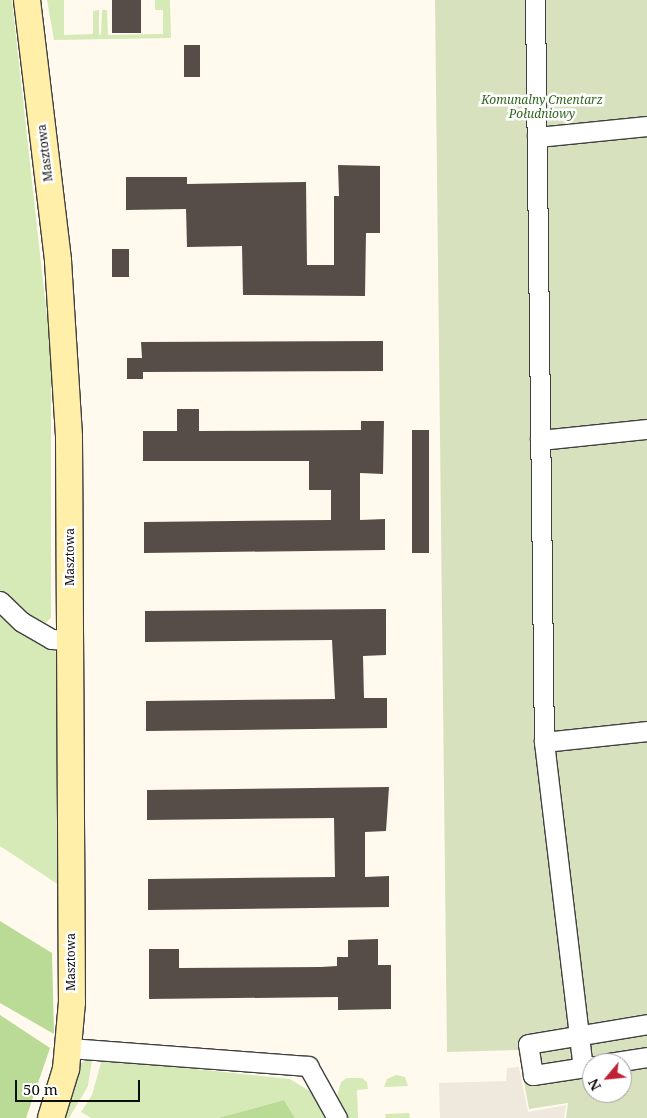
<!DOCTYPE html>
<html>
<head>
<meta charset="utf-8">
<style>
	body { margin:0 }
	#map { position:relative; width:647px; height:1118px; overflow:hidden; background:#fffaed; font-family:"Noto Serif",serif }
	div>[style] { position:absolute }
	.green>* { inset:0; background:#d5eab6 }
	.forest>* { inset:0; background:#b9db95 }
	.cemetery>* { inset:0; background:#d8e1be }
	.plaza>* { inset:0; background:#efe8dc }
	.building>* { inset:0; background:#564d49; transform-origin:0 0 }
	.roads { filter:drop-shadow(1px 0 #404040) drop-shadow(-1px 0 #404040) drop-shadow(0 1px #404040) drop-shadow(0 -1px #404040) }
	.street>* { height:19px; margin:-9.5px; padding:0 9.5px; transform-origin:9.5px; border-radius:9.5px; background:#fff }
	.secondary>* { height:26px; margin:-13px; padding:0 13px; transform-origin:13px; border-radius:13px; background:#ffefa8 }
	span { translate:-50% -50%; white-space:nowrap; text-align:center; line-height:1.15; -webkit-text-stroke:5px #fff; paint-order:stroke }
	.park-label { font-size:12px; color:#31661c; font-style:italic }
	.street-label { font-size:12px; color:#0d0d0d }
	.north { position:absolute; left:582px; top:1053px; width:50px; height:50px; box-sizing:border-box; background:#fff; border:1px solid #9e9e9e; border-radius:50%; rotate:242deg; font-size:14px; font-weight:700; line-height:20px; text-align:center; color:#0d0d0d }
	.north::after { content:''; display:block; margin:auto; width:18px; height:22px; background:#bf2235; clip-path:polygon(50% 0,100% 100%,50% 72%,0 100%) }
	.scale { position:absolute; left:15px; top:1080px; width:125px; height:22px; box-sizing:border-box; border:2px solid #0d0d0d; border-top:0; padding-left:6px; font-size:15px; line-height:18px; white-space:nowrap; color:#0d0d0d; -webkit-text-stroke:4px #fff; paint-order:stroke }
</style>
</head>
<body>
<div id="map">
	<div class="green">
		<div style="clip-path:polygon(0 0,12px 0,51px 354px,51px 618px,45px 623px,25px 615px,0 591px)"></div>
		<div style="clip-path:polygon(47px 0,64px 0,64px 35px,93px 34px,93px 11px,99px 10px,99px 34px,101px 35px,102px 10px,107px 10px,108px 35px,163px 34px,163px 10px,155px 10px,155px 0,170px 0,171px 38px,54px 40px)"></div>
		<div style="clip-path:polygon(0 610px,51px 646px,57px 655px,59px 885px,0 846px)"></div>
		<div style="clip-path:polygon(88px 1059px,92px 1060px,88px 1086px,69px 1118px,62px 1118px,78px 1065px)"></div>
		<div style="clip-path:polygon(102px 1059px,290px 1079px,311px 1092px,326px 1118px,295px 1118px,284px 1100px,218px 1118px,91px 1118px,81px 1112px,92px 1095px)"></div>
		<div style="clip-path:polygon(396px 1075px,405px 1077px,408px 1086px,384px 1087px,387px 1079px)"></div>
		<div style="clip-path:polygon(347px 1078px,362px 1078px,367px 1082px,368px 1089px,357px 1090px,358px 1118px,349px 1118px,337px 1096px,341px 1082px)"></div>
		<div style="clip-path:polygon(409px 1113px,410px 1118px,386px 1118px,385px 1114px)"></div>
	</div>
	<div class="forest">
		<div style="clip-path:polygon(0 921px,52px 953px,54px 1034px,0 1003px)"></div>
		<div style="clip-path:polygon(0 1015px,50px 1048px,26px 1118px,0 1118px)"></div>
		<div style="clip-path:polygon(284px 1100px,295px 1118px,218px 1118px)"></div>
	</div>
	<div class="cemetery">
		<div style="clip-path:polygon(evenodd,435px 0,647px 0,647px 1118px,566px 1118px,568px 1103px,529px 1109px,518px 1050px,447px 1052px,435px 0,592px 1063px,622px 1063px,622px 1093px,592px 1093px,592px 1063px)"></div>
	</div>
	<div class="plaza">
		<div style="clip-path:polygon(519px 1067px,528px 1112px,566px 1105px,564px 1118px,440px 1118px,439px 1083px,506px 1081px,507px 1068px)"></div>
	</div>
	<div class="building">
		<div style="left:112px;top:0;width:29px;height:33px"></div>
		<div style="left:184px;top:45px;width:16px;height:32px"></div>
		<div style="clip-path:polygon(338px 165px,380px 166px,380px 233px,366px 233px,365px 296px,243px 295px,242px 246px,187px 247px,186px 209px,126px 210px,126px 177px,187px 177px,187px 184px,306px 182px,307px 265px,334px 265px,334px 196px,339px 196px)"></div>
		<div style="left:112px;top:249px;width:17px;height:28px"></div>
		<div style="clip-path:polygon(383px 341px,383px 371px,143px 372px,143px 379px,127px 379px,127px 358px,142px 358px,141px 342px)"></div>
		<div style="clip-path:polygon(177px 409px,199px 409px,199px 431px,361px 430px,361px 421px,384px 421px,383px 474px,360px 473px,360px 520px,385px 519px,385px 550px,144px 553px,144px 522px,331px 520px,331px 490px,309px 490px,309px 461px,143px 461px,143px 431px,177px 431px)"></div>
		<div style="left:412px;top:430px;width:17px;height:123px"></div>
		<div style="clip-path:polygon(386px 609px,386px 655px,363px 656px,364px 698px,387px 698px,387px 728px,146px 731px,146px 701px,335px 699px,332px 640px,145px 642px,145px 611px)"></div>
		<div style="clip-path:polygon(389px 787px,386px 831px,365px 832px,365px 877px,389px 876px,389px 907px,148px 910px,148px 879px,335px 877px,334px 818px,147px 820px,147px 790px)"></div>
		<div style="clip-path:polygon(378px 939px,378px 965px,391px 965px,391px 1009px,338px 1010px,338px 997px,149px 999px,149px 949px,179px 949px,179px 968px,321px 967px,337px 966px,337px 957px,348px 957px,348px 940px)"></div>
	</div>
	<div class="roads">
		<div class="street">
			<div style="left:535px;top:0;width:742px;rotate:89.31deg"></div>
			<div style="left:544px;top:742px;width:327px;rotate:83.2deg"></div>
			<div style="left:537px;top:137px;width:111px;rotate:-5.7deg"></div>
			<div style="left:540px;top:440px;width:108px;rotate:-5.9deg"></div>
			<div style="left:0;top:601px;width:30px;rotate:44deg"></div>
			<div style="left:22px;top:622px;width:34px;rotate:30deg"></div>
			<div style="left:51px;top:639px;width:19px;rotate:3deg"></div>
			<div style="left:544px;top:742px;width:104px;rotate:-6.1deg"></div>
			<div style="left:69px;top:1048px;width:240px;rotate:4.3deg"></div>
			<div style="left:308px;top:1066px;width:60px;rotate:60.9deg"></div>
			<div style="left:609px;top:1063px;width:38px;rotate:-9deg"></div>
			<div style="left:592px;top:1066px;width:60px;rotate:171.3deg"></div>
			<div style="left:533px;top:1075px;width:31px;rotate:-99deg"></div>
			<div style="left:528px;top:1044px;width:121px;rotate:-9.5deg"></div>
		</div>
		<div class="secondary">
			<div style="left:27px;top:0;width:263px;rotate:83.2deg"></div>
			<div style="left:58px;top:261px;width:176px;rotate:86.4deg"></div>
			<div style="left:69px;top:437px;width:565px;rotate:89.7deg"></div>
			<div style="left:72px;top:1002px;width:67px;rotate:95.1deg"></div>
			<div style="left:66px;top:1069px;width:51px;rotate:107deg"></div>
		</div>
	</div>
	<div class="park-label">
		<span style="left:542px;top:107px">Komunalny Cmentarz<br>Południowy</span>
	</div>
	<div class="street-label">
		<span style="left:45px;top:153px;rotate:-97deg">Masztowa</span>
		<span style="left:70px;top:557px;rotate:-90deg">Masztowa</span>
		<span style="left:71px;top:962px;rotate:-90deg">Masztowa</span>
	</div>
	<div class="north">N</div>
	<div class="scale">50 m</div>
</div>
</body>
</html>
